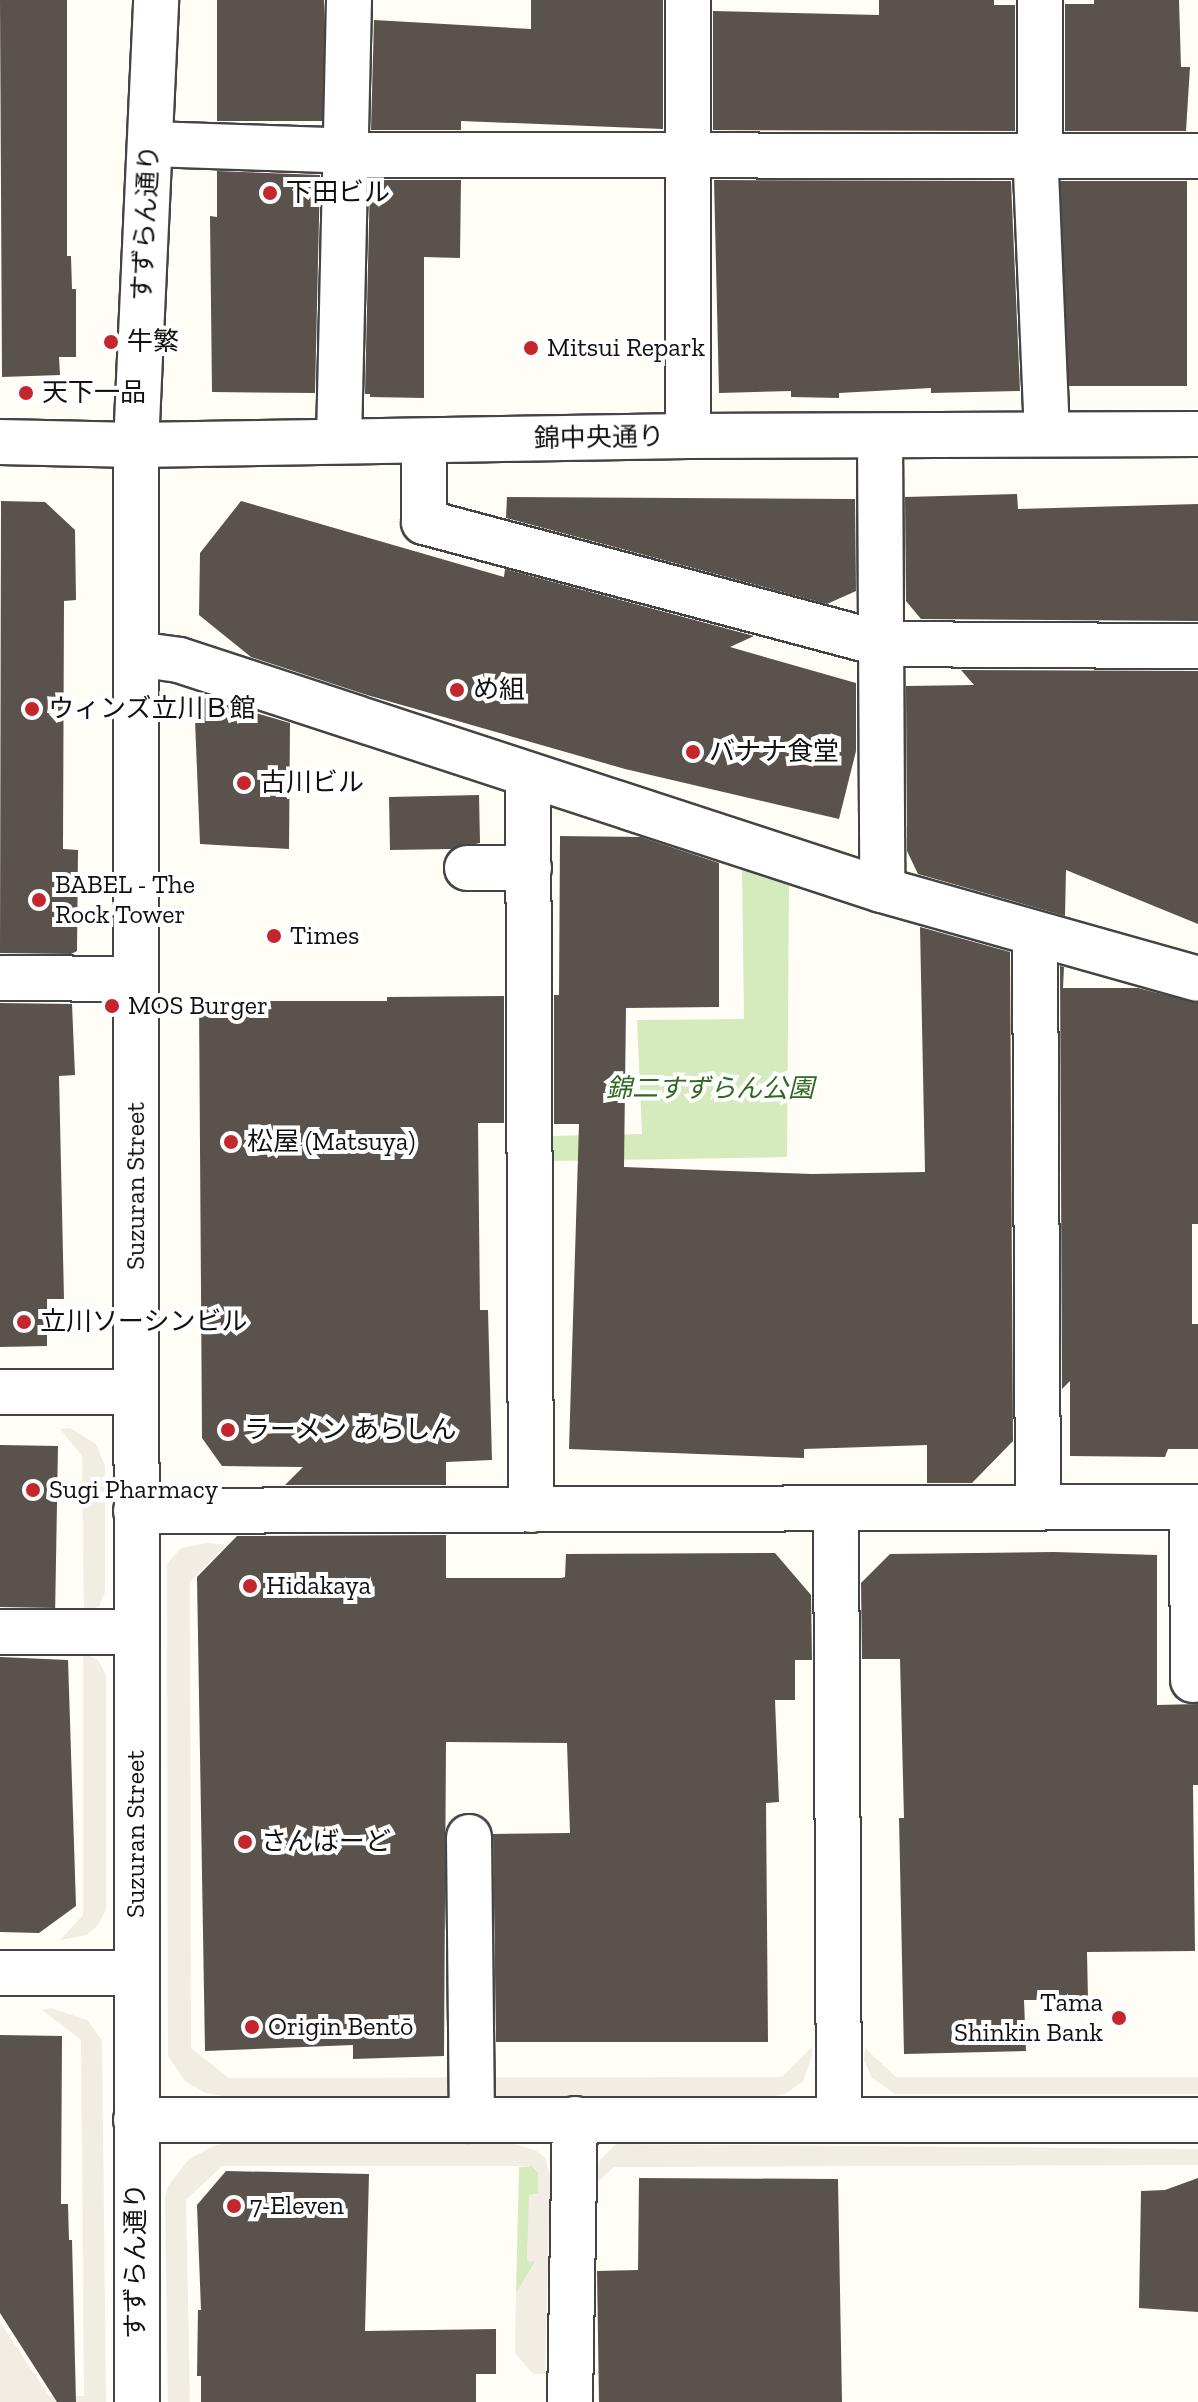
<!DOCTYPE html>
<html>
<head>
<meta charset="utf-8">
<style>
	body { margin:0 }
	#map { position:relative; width:1198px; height:2402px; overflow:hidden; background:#fffdf5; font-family:"Zilla Slab","Noto Sans JP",serif }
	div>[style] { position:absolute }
	.green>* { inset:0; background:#d5ebbd }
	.plaza>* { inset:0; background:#f1ede2 }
	.building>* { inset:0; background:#5a524d; transform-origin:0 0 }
	.roads { filter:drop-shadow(2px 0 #444) drop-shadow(-2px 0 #444) drop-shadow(0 2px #444) drop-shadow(0 -2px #444) }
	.minor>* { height:44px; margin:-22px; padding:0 22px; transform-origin:22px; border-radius:22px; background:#fff }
	.dots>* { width:22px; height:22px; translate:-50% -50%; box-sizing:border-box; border:4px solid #fff; border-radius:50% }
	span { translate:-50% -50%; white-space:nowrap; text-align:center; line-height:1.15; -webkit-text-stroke:8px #fff; paint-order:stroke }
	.poi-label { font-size:26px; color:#111 }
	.left { translate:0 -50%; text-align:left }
	.right { translate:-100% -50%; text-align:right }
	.street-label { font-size:26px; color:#111 }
	.park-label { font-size:26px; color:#2f6b1f; font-style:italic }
</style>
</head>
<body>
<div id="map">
	<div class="green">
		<div style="clip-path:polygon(742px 870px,789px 885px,787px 1157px,551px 1161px,552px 1136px,642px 1134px,637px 1020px,744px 1019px)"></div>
		<div style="clip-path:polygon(532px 2166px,538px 2172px,538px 2194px,530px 2195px,527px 2261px,536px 2261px,516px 2293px,519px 2167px)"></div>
	</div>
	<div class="plaza">
		<div style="clip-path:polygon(70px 1428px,96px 1444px,105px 1466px,105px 1592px,99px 1606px,84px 1615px,82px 1456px,60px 1429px)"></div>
		<div style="clip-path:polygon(208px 1543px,226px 1545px,190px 1582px,191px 2048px,229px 2078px,782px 2077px,812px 2047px,812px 2056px,803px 2081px,787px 2093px,775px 2096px,228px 2097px,205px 2093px,185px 2081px,168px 2056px,167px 1564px,181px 1548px)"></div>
		<div style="clip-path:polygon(83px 1653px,98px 1660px,106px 1675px,106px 1910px,98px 1925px,87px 1935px,60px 1940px,83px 1915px)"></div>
		<div style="clip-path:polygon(51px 2008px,87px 2020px,102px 2040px,106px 2402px,0 2402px,0 2322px,49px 2396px,84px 2396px,81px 2040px,42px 2010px)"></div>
		<div style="clip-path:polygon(865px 2048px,896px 2077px,1198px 2077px,1198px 2094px,895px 2094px,872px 2078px,864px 2060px)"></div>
		<div style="clip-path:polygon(228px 2142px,514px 2144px,537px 2151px,545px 2158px,550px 2175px,545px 2374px,533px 2374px,515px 2353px,516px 2293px,536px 2262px,527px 2261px,529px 2195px,538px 2194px,538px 2172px,533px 2166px,222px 2166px,186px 2200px,190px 2402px,168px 2402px,165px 2197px,168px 2186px,189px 2159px,214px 2146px)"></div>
		<div style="clip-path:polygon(616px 2144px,1198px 2149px,1198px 2165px,614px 2167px,594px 2185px,600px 2160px)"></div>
	</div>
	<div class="building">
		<div style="clip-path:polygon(0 0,67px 0,67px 256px,71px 256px,72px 289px,76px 289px,76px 357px,59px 357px,60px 375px,2px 377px)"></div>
		<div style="left:217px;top:0;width:107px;height:121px"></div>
		<div style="clip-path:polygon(531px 0,663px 0,663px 129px,461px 121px,461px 130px,371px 130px,374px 20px,531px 29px)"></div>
		<div style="clip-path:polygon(879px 0,994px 0,994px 5px,1015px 5px,1015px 131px,713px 130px,713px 11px,879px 15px)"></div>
		<div style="clip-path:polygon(1094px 0,1179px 0,1181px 67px,1190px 67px,1186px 131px,1065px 131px,1065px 4px,1094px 4px)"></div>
		<div style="clip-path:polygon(217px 171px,320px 175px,315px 393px,212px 392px,210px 216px,217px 217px)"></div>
		<div style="clip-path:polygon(370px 180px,461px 180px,460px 258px,424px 257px,424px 398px,370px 397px,370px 394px,365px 394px)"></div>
		<div style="clip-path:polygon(714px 180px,1011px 181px,1020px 391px,931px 393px,931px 388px,839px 393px,839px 398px,791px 397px,791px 391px,719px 393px)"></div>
		<div style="left:1061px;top:181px;width:126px;height:205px"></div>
		<div style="clip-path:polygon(1017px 494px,1018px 509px,1198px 504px,1198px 621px,921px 619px,906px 601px,905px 497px)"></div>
		<div style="clip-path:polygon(507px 497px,855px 499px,856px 591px,827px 604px,506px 518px)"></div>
		<div style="clip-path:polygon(1px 501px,45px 502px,75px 530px,76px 600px,64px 601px,63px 849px,78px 850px,77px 951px,71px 954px,0 953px)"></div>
		<div style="clip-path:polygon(241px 501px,504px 577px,505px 569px,754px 636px,730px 647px,856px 683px,856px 751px,839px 819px,625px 769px,367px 695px,251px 657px,199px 615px,200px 553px)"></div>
		<div style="clip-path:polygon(961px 670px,1198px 671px,1198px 924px,1066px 870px,1065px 916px,918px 874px,907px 851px,906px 686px,974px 685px)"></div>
		<div style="clip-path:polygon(194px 695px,290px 723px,289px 849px,200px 844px)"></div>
		<div style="clip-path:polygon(479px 795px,480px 843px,452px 849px,390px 850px,389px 797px)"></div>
		<div style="clip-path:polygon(560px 836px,641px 837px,719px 863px,719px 1007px,626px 1008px,624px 1167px,812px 1174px,925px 1172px,920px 927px,1010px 952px,1013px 1441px,972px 1483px,927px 1483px,927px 1445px,804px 1449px,804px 1458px,569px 1449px,579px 1124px,554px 1124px,554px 995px,559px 995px)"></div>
		<div style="clip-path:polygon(1060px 966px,1064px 967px,1063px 988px,1138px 988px,1198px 1003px,1198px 1224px,1192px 1224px,1192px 1324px,1198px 1324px,1198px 1449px,1168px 1449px,1165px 1457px,1070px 1456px,1070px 1381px,1062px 1389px)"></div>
		<div style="clip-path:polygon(504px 996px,504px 1123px,478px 1123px,480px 1310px,488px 1310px,492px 1460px,446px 1462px,446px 1485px,285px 1485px,303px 1467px,222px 1466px,202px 1438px,199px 1001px,387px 1001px,387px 997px)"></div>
		<div style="clip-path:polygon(0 1003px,72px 1004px,75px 1075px,59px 1076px,64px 1299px,47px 1299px,47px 1346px,0 1347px)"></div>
		<div style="left:0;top:1445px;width:58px;height:162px;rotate:1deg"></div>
		<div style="clip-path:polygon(446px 1535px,446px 1578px,561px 1578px,565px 1577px,566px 1554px,775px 1553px,811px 1595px,812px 1660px,795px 1660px,795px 1700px,775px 1700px,779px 1802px,766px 1803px,768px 2042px,496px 2042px,493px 1834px,570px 1833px,567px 1743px,446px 1742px,444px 2056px,353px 2059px,353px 2045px,205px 2051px,197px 1577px,237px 1536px)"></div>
		<div style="clip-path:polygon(1054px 1552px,1157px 1555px,1157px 1705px,1198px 1704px,1198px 1785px,1193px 1785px,1195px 1951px,1087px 1952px,1088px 2000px,1024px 2000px,1026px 2051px,904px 2054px,899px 1818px,904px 1818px,900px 1659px,862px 1659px,861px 1583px,890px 1554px)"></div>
		<div style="clip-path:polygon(0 1657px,68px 1660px,76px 1906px,39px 1933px,0 1932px)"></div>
		<div style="clip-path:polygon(0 2035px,62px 2036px,61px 2204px,68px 2204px,69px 2240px,72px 2240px,76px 2402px,57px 2402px,0 2313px)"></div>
		<div style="clip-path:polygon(226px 2171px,369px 2174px,365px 2331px,496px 2329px,496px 2374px,476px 2374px,476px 2402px,201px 2402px,201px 2376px,197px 2376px,198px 2310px,201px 2310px,197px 2205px)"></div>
		<div style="clip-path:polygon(639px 2178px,838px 2179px,842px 2402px,599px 2402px,597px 2271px,638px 2270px)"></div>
		<div style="clip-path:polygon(1198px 2178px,1198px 2312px,1139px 2308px,1141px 2191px,1165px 2190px)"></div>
	</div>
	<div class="roads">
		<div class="minor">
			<div style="left:1040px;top:0;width:155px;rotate:90deg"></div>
			<div style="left:1040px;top:155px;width:17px;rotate:103deg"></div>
			<div style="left:1036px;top:172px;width:262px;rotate:87.6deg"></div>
			<div style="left:150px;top:144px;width:178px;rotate:1.9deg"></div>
			<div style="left:328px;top:150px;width:19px;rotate:16deg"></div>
			<div style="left:346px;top:155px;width:852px;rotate:0.07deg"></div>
			<div style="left:688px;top:436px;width:436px;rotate:-90deg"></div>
			<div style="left:880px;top:436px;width:454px;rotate:89.7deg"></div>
			<div style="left:339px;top:441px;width:441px;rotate:-88.7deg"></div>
			<div style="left:424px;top:441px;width:81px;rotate:90deg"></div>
			<div style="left:424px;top:522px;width:473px;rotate:14.9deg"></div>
			<div style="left:881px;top:644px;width:317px;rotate:0.4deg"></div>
			<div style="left:0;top:442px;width:136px;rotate:1.3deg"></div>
			<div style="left:136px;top:445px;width:552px;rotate:-0.93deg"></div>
			<div style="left:688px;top:436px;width:510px;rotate:-0.22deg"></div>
			<div style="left:136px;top:654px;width:43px;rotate:7.9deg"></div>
			<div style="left:179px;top:660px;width:740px;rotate:18.12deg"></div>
			<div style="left:882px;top:890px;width:328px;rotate:15.7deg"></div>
			<div style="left:528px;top:775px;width:735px;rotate:89.77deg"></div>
			<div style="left:467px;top:868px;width:62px"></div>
			<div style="left:1035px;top:935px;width:573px;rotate:89.7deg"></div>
			<div style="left:0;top:978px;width:136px;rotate:0.4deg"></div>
			<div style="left:0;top:1392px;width:136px"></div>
			<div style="left:1192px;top:1507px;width:173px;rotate:89.7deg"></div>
			<div style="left:836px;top:1508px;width:611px;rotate:89.72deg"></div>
			<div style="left:136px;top:1511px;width:1062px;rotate:-0.22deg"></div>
			<div style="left:0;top:1632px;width:136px"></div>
			<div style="left:469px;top:1837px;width:283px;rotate:89.4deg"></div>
			<div style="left:0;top:1973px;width:136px"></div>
			<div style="left:136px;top:2120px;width:1062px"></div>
			<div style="left:137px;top:2402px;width:1957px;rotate:-90.03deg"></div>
			<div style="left:136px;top:445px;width:445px;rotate:-87.4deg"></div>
			<div style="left:570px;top:2402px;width:283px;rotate:-89deg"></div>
		</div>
	</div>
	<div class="dots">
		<div style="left:270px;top:193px;background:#c4262e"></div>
		<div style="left:111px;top:342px;background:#c4262e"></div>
		<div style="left:531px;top:348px;background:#c4262e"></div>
		<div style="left:26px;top:393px;background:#c4262e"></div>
		<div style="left:457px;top:690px;background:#c4262e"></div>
		<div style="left:32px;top:709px;background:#c4262e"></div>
		<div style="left:693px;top:752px;background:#c4262e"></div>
		<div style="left:244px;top:783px;background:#c4262e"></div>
		<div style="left:39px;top:900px;background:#c4262e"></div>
		<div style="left:274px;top:936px;background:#c4262e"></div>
		<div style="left:112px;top:1006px;background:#c4262e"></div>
		<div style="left:231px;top:1142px;background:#c4262e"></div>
		<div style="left:24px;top:1322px;background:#c4262e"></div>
		<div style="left:228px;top:1430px;background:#c4262e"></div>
		<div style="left:33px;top:1490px;background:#c4262e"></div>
		<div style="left:250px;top:1586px;background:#c4262e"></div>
		<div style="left:245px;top:1842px;background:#c4262e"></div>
		<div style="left:1119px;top:2018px;background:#c4262e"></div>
		<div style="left:252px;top:2027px;background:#c4262e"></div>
		<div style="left:234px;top:2206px;background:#c4262e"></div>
	</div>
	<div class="poi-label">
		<span class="left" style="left:286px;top:193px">下田ビル</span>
		<span class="left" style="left:127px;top:342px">牛繁</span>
		<span class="left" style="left:547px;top:348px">Mitsui Repark</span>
		<span class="left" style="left:42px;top:393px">天下一品</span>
		<span class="left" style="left:473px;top:690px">め組</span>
		<span class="left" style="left:48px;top:709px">ウィンズ立川Ｂ館</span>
		<span class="left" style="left:709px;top:752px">バナナ食堂</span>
		<span class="left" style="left:260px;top:783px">古川ビル</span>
		<span class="left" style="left:55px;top:900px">BABEL - The<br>Rock Tower</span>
		<span class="left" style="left:290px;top:936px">Times</span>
		<span class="left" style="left:128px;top:1006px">MOS Burger</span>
		<span class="left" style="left:247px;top:1142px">松屋 (Matsuya)</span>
		<span class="left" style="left:40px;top:1322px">立川ソーシンビル</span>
		<span class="left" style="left:244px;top:1430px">ラーメン あらしん</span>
		<span class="left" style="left:49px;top:1490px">Sugi Pharmacy</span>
		<span class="left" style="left:266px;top:1586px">Hidakaya</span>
		<span class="left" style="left:261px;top:1842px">さんばーど</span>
		<span class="right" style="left:1103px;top:2018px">Tama<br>Shinkin Bank</span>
		<span class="left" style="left:268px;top:2027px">Origin Bentō</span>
		<span class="left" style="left:250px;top:2206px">7-Eleven</span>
	</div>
	<div class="street-label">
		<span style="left:146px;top:223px;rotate:-87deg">すずらん通り</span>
		<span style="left:599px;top:438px;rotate:-1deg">錦中央通り</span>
		<span style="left:136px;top:1186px;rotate:-90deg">Suzuran Street</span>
		<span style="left:136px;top:1834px;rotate:-90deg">Suzuran Street</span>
		<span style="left:136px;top:2261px;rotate:-90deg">すずらん通り</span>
	</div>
	<div class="park-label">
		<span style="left:710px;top:1089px">錦二すずらん公園</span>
	</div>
</div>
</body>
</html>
